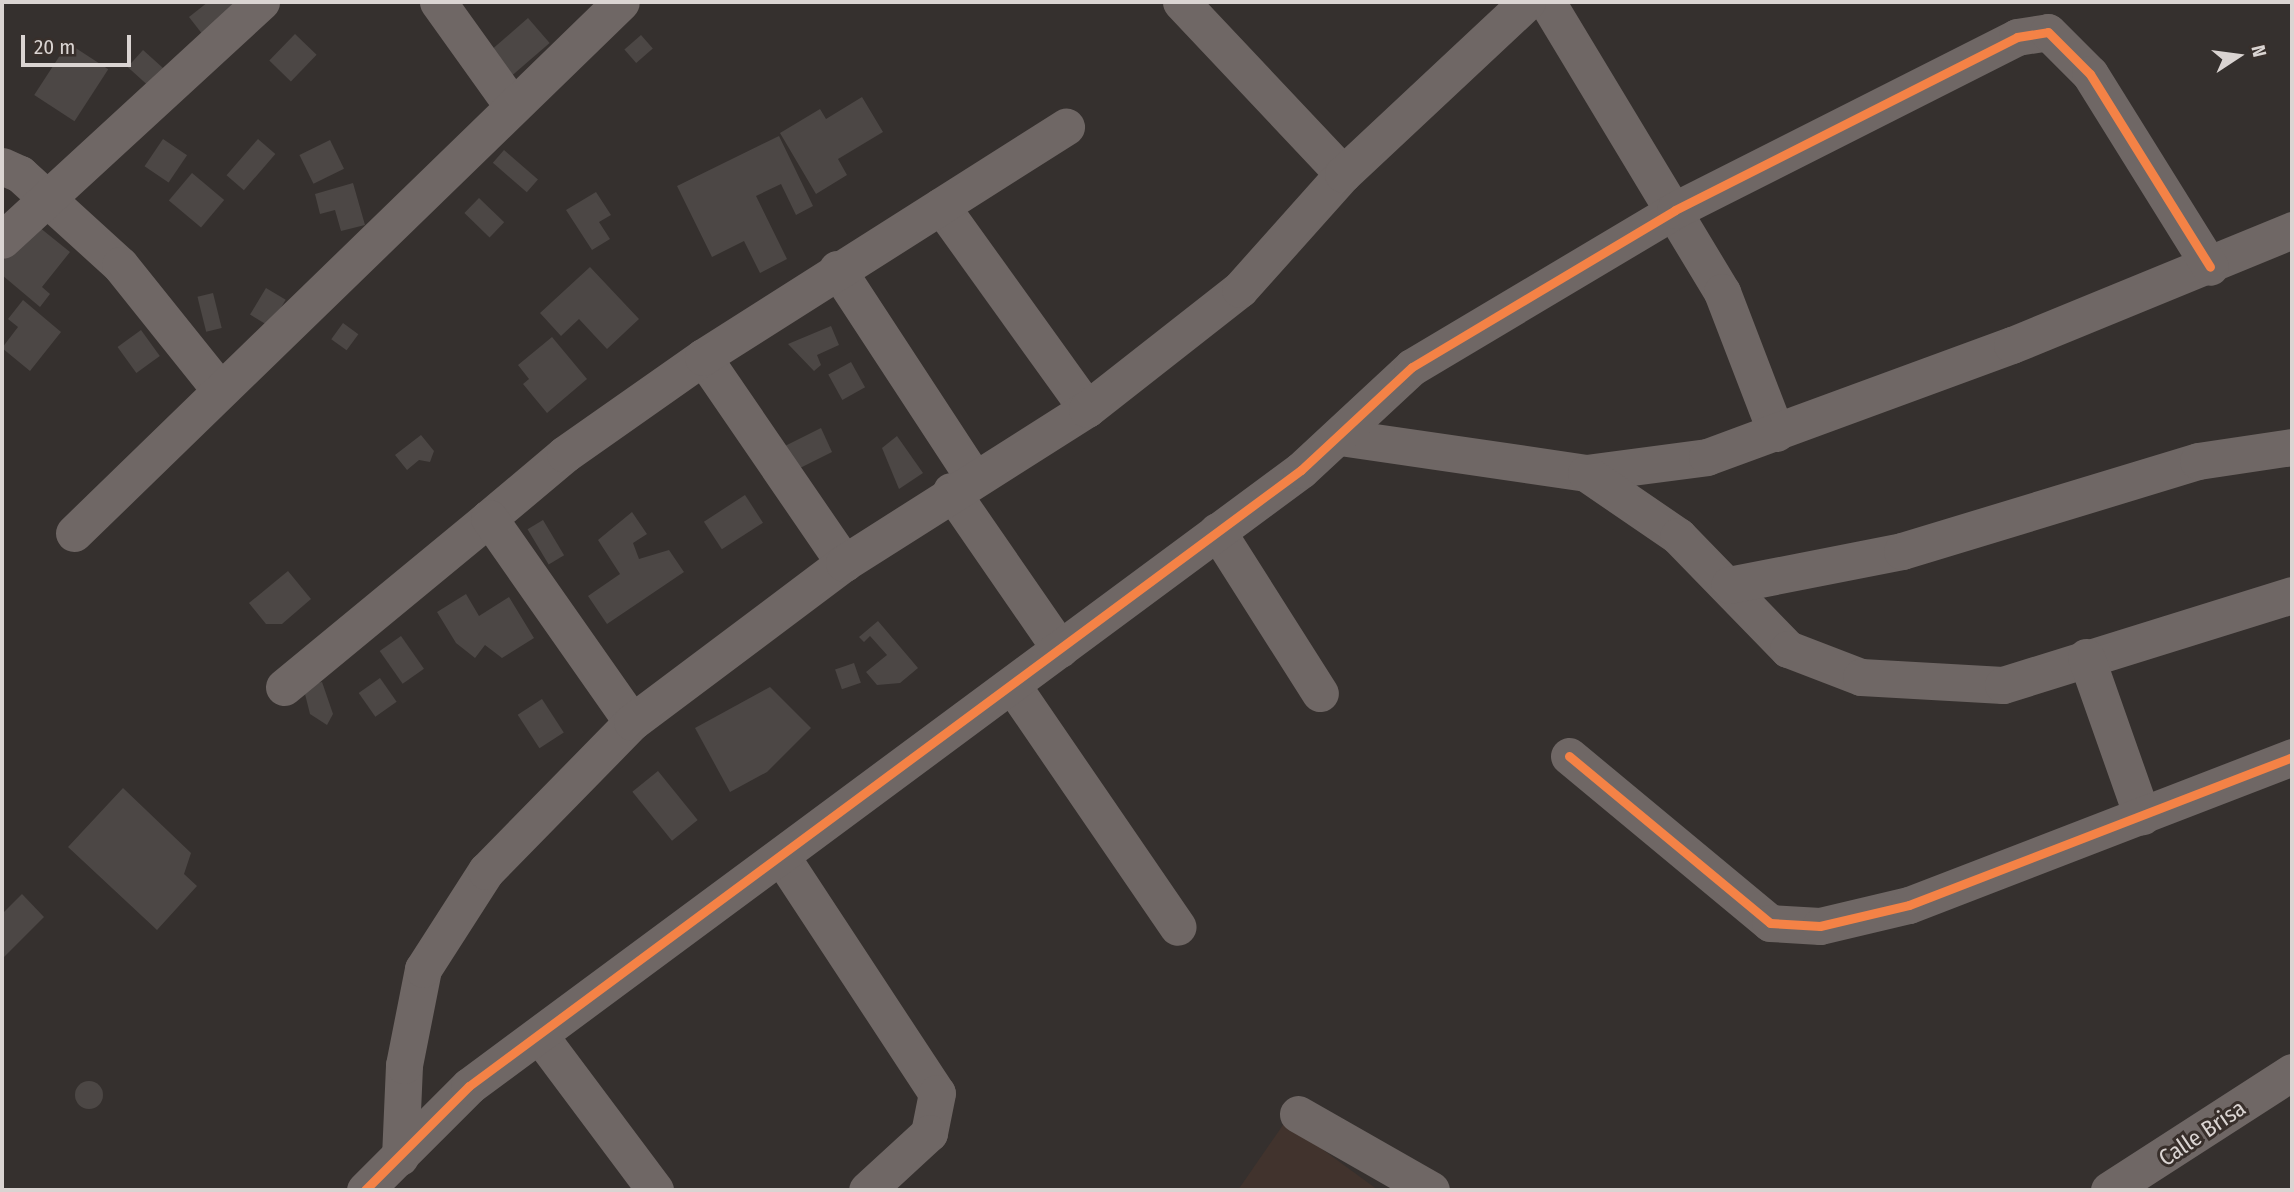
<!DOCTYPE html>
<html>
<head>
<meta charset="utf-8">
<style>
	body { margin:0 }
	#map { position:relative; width:2294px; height:1192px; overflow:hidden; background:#35302e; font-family:"Fira Sans Condensed",sans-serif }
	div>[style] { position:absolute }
	.built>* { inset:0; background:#41332d }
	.building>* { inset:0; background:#4c4745; transform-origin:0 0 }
	.round { border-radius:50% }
	.minor>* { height:37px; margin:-18.5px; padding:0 18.5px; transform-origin:18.5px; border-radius:18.5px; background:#6f6765 }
	.cycleway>* { height:9px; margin:-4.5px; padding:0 4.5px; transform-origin:4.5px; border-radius:4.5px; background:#f48246 }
	span { translate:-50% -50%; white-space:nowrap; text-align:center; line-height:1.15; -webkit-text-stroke:6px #382f2b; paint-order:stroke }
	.street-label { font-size:23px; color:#dad4d2 }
	.frame { position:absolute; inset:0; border:4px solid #dad4d2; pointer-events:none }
	.north { position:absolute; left:2203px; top:21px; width:70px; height:70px; -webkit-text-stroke:5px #382f2b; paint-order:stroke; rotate:77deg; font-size:19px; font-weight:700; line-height:28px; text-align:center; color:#dad4d2 }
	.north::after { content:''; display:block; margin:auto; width:24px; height:32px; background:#dad4d2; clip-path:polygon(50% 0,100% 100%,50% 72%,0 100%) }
	.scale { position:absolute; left:21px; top:35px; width:110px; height:32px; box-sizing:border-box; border:4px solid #dad4d2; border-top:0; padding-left:9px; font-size:21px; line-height:24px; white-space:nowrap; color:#dad4d2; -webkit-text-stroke:5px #382f2b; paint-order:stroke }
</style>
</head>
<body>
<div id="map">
	<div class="built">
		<div style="clip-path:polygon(1285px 1122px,1378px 1190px,1238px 1190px)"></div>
	</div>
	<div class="building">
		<div style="clip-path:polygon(208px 2px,245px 2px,203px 35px,189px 17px)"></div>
		<div style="left:528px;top:18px;width:33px;height:51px;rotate:49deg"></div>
		<div style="left:295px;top:34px;width:30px;height:37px;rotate:44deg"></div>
		<div style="left:641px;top:35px;width:18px;height:22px;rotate:49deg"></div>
		<div style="left:68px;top:43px;width:48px;height:62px;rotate:33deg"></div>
		<div style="left:143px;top:50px;width:28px;height:23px;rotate:42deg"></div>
		<div style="clip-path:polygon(862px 97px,883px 132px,838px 159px,847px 175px,816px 194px,780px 133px,820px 109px,826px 119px)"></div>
		<div style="clip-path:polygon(779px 136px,813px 206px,796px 215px,781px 184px,756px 196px,787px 259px,760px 273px,744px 241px,712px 257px,677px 186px)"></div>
		<div style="left:163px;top:139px;width:29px;height:33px;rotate:34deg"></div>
		<div style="left:258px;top:139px;width:23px;height:48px;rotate:41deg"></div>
		<div style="left:330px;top:140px;width:32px;height:34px;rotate:64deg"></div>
		<div style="left:504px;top:150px;width:45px;height:17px;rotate:41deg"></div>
		<div style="left:192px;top:173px;width:42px;height:36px;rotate:40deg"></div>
		<div style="clip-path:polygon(353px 183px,365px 225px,341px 231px,335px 210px,320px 214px,315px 194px)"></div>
		<div style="clip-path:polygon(596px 192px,611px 215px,599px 222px,610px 239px,592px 250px,566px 210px)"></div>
		<div style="left:479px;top:198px;width:35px;height:21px;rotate:44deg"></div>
		<div style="clip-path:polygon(34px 223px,70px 252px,42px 287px,50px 294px,40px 307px,2px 275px,2px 262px)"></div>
		<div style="clip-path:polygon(590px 267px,639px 319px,607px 349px,579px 319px,561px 336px,540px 313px)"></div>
		<div style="left:266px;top:288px;width:23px;height:31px;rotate:31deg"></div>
		<div style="left:213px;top:293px;width:36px;height:16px;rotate:76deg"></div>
		<div style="clip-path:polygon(23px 300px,61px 332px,30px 371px,2px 348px,18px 327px,8px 319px)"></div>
		<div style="left:343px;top:323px;width:19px;height:20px;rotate:36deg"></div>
		<div style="clip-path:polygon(831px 326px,839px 345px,817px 355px,821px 365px,814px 371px,788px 344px)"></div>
		<div style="left:141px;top:330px;width:32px;height:29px;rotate:54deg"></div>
		<div style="clip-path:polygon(552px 337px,587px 379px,547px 413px,523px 384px,529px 379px,518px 365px)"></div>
		<div style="left:851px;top:362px;width:29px;height:26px;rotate:61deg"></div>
		<div style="clip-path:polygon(821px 428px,832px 452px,796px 470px,777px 450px)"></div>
		<div style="clip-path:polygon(421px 435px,434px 451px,430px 462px,419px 460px,407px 470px,395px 455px)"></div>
		<div style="clip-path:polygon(897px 436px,923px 473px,899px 489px,882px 448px)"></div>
		<div style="left:745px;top:495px;width:33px;height:49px;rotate:57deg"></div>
		<div style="clip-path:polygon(632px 512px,647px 534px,633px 543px,639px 559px,669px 550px,684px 572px,607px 624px,588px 596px,620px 574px,598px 540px)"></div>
		<div style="left:543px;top:520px;width:41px;height:18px;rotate:59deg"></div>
		<div style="clip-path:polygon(288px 571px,311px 599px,282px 624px,266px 624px,249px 603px)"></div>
		<div style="clip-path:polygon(466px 594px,479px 616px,509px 597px,534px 638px,502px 658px,485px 645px,475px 658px,456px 643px,437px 612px)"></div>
		<div style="clip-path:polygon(878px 621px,918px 668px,900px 683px,877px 685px,866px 672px,887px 655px,870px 636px,864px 642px,859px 637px)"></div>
		<div style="left:401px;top:636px;width:40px;height:26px;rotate:55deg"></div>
		<div style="left:854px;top:663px;width:21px;height:20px;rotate:71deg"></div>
		<div style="left:380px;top:678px;width:29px;height:26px;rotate:55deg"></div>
		<div style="clip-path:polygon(322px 682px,333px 714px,327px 725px,310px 714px,303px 686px)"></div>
		<div style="clip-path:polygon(770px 687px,811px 728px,767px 772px,730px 792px,695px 728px)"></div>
		<div style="left:542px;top:699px;width:40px;height:29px;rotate:57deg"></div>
		<div style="left:658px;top:771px;width:63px;height:33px;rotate:51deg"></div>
		<div style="clip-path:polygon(123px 788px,191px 853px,184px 874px,197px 886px,157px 930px,68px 847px)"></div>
		<div style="clip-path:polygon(22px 894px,44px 917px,2px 959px,2px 914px)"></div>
		<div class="round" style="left:75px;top:1081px;width:28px;height:28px"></div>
	</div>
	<div class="minor">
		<div style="left:438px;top:2px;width:125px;rotate:54.4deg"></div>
		<div style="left:1181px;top:2px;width:236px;rotate:46.7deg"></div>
		<div style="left:1547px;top:2px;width:339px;rotate:58.9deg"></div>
		<div style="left:1722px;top:292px;width:151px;rotate:69deg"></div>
		<div style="left:2px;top:166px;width:20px;rotate:24deg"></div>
		<div style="left:20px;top:174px;width:135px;rotate:42.3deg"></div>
		<div style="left:120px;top:265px;width:160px;rotate:51.3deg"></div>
		<div style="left:941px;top:206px;width:250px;rotate:54.3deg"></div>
		<div style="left:2px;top:240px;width:352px;rotate:-42.6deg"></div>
		<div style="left:837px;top:269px;width:249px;rotate:56.8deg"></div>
		<div style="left:703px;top:357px;width:250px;rotate:55.6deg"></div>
		<div style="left:1340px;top:437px;width:249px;rotate:8.3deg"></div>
		<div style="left:1586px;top:473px;width:122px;rotate:-7.5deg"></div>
		<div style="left:1707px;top:457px;width:325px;rotate:-20.2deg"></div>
		<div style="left:2012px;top:345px;width:303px;rotate:-22.3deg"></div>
		<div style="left:1586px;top:473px;width:112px;rotate:34.4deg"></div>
		<div style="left:1678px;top:536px;width:158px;rotate:45.8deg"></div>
		<div style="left:1788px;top:649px;width:78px;rotate:21deg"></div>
		<div style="left:1861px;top:677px;width:142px;rotate:3.2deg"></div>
		<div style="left:2003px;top:685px;width:303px;rotate:-17.3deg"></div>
		<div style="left:951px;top:491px;width:192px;rotate:55.4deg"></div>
		<div style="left:489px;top:518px;width:99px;rotate:-40.1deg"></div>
		<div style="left:565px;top:454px;width:169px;rotate:-35.1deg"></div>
		<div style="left:703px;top:357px;width:430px;rotate:-32.4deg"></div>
		<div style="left:1217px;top:531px;width:192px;rotate:57.6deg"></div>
		<div style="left:74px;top:533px;width:762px;rotate:-44.15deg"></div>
		<div style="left:1729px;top:585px;width:176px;rotate:-11.1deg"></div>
		<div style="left:1902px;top:551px;width:309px;rotate:-16.9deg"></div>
		<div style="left:2198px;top:461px;width:95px;rotate:-8.5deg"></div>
		<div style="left:2086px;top:657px;width:169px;rotate:70.6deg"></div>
		<div style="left:1012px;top:685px;width:293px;rotate:55.6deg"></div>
		<div style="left:284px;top:687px;width:266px;rotate:-39.5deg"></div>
		<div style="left:489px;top:518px;width:249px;rotate:55deg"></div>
		<div style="left:1569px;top:756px;width:261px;rotate:39.7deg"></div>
		<div style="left:1770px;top:923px;width:50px;rotate:3.4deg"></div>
		<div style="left:1820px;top:926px;width:91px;rotate:-13.3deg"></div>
		<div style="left:1909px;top:905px;width:411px;rotate:-21.1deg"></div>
		<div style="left:783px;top:859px;width:280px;rotate:56.7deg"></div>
		<div style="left:937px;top:1093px;width:41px;rotate:101.3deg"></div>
		<div style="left:929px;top:1133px;width:84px;rotate:137.4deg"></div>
		<div style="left:540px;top:1036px;width:192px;rotate:53.2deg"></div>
		<div style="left:1298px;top:1114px;width:153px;rotate:29.7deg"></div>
		<div style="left:400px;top:1157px;width:92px;rotate:-87.5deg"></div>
		<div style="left:404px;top:1065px;width:98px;rotate:-78.8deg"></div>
		<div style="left:423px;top:969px;width:117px;rotate:-57.3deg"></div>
		<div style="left:486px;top:871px;width:209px;rotate:-45.6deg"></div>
		<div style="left:632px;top:722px;width:265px;rotate:-36.9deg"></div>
		<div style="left:844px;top:563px;width:288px;rotate:-32.4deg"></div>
		<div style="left:1087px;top:409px;width:194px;rotate:-38.1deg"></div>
		<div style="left:1240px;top:289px;width:154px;rotate:-48.2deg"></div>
		<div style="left:1343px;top:174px;width:252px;rotate:-43.1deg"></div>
		<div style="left:365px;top:1190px;width:147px;rotate:-45deg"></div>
		<div style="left:469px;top:1086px;width:1035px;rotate:-36.52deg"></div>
		<div style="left:1301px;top:470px;width:151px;rotate:-42.9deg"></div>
		<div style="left:1412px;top:367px;width:306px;rotate:-30.8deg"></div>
		<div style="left:1675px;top:210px;width:383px;rotate:-26.8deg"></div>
		<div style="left:2017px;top:37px;width:31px;rotate:-9deg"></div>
		<div style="left:2048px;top:32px;width:59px;rotate:45deg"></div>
		<div style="left:2090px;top:74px;width:227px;rotate:58.1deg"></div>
		<div style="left:2109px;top:1190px;width:218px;rotate:-32.8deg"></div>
	</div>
	<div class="cycleway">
		<div style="left:1569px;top:756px;width:261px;rotate:39.7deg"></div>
		<div style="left:1770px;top:923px;width:50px;rotate:3.4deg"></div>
		<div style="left:1820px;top:926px;width:91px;rotate:-13.3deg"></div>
		<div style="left:1909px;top:905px;width:411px;rotate:-21.1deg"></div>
		<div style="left:365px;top:1190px;width:147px;rotate:-45deg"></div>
		<div style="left:469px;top:1086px;width:1035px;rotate:-36.52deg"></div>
		<div style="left:1301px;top:470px;width:151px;rotate:-42.9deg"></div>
		<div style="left:1412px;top:367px;width:306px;rotate:-30.8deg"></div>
		<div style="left:1675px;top:210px;width:383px;rotate:-26.8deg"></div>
		<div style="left:2017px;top:37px;width:31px;rotate:-9deg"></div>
		<div style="left:2048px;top:32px;width:59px;rotate:45deg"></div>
		<div style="left:2090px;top:74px;width:227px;rotate:58.1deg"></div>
	</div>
	<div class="street-label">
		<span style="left:2202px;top:1133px;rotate:-34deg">Calle Brisa</span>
	</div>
	<div class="frame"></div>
	<div class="north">N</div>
	<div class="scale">20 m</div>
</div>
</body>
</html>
